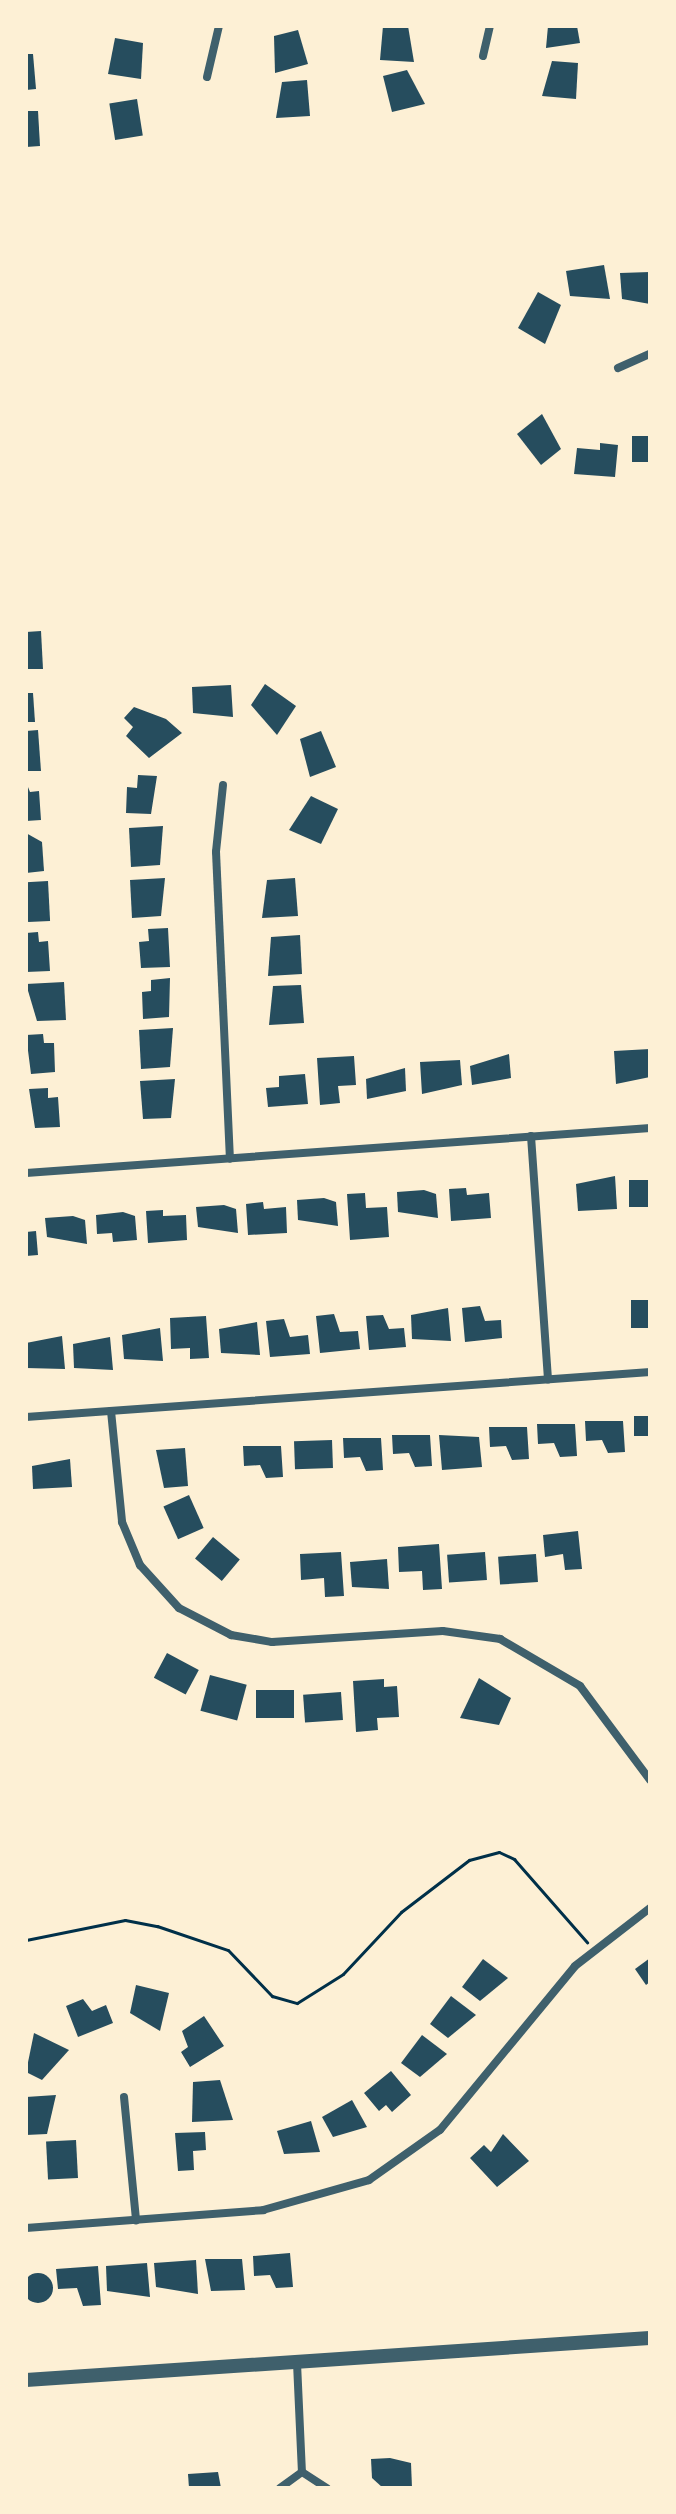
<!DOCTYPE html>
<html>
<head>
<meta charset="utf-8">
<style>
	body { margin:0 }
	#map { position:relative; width:676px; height:2514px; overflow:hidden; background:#fdf0d5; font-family:"Work Sans",sans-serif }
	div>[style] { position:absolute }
	.building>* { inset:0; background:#264d5e; transform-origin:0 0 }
	.round { border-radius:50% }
	.path>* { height:3px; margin:-1.5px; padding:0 1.5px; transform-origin:1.5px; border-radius:1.5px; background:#003049 }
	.minor>* { height:8px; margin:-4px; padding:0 4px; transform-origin:4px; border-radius:4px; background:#3f606c }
	.tertiary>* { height:14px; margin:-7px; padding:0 7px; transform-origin:7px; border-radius:7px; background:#3f606c }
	span { translate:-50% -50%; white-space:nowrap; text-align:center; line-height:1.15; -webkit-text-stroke:8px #fdf0d5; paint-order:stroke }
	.frame { position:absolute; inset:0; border:28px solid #fdf0d5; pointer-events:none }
</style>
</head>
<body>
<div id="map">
	<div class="building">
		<div style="clip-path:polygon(383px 26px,408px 26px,414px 62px,380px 60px)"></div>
		<div style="clip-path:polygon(548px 26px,577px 26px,580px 43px,546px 48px)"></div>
		<div style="clip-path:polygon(298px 30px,308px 64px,275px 73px,274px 36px)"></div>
		<div style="clip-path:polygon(115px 38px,143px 43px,141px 79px,108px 74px)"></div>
		<div style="clip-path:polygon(26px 54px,33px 54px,36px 89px,26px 90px)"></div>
		<div style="clip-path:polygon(552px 61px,578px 63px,576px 99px,542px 96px)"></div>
		<div style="clip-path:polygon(407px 70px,425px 104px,392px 112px,383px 76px)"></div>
		<div style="clip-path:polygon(307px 80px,310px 116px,276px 118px,282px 82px)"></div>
		<div style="left:137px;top:99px;width:37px;height:28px;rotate:81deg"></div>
		<div style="clip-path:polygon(26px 111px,38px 111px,40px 146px,26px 147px)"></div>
		<div style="clip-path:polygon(604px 265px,610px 299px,570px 296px,566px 271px)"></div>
		<div style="clip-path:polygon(650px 272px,650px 304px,622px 299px,620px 273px)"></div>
		<div style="clip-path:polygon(538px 292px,561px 305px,545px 344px,518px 328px)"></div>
		<div style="clip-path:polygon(542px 414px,561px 449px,541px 465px,517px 434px)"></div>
		<div style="left:650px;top:436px;width:26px;height:18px;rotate:90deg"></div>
		<div style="clip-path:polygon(600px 443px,618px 445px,615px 477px,574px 474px,577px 448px,600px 450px)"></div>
		<div style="clip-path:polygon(41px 631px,43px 669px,26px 669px,26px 632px)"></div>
		<div style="clip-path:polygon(265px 684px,296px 706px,277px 735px,251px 705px)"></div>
		<div style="clip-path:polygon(231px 685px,233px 717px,193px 713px,192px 687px)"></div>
		<div style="clip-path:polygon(26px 693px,33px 693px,35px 722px,26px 722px)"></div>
		<div style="clip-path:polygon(134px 707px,166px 719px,182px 733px,149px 758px,126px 736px,133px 727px,124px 718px)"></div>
		<div style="clip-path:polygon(38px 730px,41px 771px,26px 771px,26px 731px)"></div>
		<div style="clip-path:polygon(321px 731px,336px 767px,310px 777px,300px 739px)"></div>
		<div style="clip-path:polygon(138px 775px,157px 776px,151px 814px,126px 813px,127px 787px,137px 788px)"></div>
		<div style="clip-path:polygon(26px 782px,30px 792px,39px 791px,41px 820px,26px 821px)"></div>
		<div style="clip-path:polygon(311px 796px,338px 809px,321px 844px,289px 830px)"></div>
		<div style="clip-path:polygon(163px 826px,160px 865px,131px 867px,129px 828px)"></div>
		<div style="clip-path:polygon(26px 833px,42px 842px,44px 871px,26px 873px)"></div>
		<div style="clip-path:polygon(165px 878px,161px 916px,132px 918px,130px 880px)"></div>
		<div style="clip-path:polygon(295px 878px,298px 916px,262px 918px,267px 880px)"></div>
		<div style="left:48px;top:881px;width:40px;height:22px;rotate:87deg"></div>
		<div style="clip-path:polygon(168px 928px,170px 967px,141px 968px,139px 942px,149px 941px,148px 929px)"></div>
		<div style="clip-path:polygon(38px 932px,39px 942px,48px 941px,50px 971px,26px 972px,26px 933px)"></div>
		<div style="clip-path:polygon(300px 935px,302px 974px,268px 976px,271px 937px)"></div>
		<div style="clip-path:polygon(170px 978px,169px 1017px,143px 1019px,142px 992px,151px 991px,151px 980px)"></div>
		<div style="clip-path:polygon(64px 982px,66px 1020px,37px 1021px,26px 984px)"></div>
		<div style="clip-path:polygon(301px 985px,304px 1023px,269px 1025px,273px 986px)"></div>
		<div style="clip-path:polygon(173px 1028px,170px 1067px,141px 1069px,139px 1030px)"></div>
		<div style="clip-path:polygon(43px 1034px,44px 1043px,54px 1043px,55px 1072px,31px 1074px,26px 1035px)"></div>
		<div style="clip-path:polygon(650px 1049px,650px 1077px,616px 1084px,614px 1051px)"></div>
		<div style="clip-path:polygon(509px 1054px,511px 1078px,472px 1085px,470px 1066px)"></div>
		<div style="clip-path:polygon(354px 1056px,356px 1085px,338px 1086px,340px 1103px,320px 1105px,317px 1058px)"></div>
		<div style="clip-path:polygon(460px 1060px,462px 1085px,422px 1094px,420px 1062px)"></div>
		<div style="clip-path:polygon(405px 1068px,406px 1091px,367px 1099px,366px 1079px)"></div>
		<div style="clip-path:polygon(305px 1074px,308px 1104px,268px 1107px,266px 1088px,279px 1087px,279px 1076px)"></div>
		<div style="clip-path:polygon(175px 1079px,171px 1118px,143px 1119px,140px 1081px)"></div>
		<div style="clip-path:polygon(48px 1088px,48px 1098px,58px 1097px,60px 1127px,35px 1128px,29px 1089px)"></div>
		<div style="clip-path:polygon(615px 1176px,617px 1209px,578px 1211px,576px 1184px)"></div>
		<div style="left:650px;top:1180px;width:27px;height:21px;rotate:90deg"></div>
		<div style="clip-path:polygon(466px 1188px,467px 1195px,489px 1193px,491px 1218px,451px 1221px,449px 1189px)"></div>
		<div style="clip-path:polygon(424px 1190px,436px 1194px,438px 1218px,398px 1212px,397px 1192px)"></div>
		<div style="clip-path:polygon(365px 1193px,366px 1208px,387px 1207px,389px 1237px,350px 1240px,347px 1194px)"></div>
		<div style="clip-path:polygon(324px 1198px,336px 1202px,338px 1226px,298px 1220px,297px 1200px)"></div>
		<div style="clip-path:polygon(263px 1202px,264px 1209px,286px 1207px,287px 1233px,248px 1235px,246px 1204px)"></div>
		<div style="clip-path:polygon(224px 1205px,236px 1209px,238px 1233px,198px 1227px,196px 1207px)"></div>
		<div style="clip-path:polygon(163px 1210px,163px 1216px,186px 1215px,187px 1240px,148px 1243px,146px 1211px)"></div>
		<div style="clip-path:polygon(123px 1212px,135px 1216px,137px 1240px,113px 1242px,112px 1233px,97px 1234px,96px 1215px)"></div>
		<div style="clip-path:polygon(73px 1216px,85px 1220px,87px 1244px,47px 1237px,45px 1218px)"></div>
		<div style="clip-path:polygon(36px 1231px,38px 1255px,26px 1256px,26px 1232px)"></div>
		<div style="left:650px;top:1300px;width:28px;height:19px;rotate:90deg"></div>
		<div style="clip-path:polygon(480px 1306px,485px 1321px,501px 1320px,502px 1338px,465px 1342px,462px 1308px)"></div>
		<div style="clip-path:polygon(448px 1308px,451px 1341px,412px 1339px,411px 1315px)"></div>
		<div style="clip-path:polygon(334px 1314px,340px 1332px,358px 1331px,360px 1349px,320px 1353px,316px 1316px)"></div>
		<div style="clip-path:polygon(383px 1315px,389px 1329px,404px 1328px,406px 1347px,369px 1350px,366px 1316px)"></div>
		<div style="clip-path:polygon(206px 1316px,209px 1358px,190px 1359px,190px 1348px,171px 1349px,170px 1318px)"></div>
		<div style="clip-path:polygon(284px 1319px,290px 1337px,308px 1335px,310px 1354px,270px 1357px,266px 1321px)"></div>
		<div style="clip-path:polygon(257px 1322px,260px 1355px,221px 1353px,219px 1329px)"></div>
		<div style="clip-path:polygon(160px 1328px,163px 1361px,124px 1359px,122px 1335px)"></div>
		<div style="clip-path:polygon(62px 1336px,65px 1369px,26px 1368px,26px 1343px)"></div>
		<div style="clip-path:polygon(110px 1337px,113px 1370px,74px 1368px,73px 1344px)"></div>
		<div style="left:650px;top:1416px;width:20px;height:16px;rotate:90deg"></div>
		<div style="clip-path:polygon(585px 1421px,623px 1421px,625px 1452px,608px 1453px,602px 1440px,586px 1441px)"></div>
		<div style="clip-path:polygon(537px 1424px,575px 1424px,577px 1456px,560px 1457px,554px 1443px,538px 1444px)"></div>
		<div style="clip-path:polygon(489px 1427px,527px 1427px,529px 1459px,512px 1460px,506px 1446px,490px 1447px)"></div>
		<div style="clip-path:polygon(392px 1435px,430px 1435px,432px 1466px,415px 1467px,409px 1453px,393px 1454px)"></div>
		<div style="clip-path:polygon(439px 1435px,479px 1437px,482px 1467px,442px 1470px)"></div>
		<div style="clip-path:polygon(343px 1438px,381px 1438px,383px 1470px,366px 1471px,360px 1457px,344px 1458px)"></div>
		<div style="left:332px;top:1440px;width:28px;height:38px;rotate:88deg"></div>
		<div style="clip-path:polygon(243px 1446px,281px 1446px,283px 1477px,266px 1478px,260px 1465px,244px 1466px)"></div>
		<div style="clip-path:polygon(185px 1448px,188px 1486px,164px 1488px,156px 1450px)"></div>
		<div style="clip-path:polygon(70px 1459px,72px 1487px,33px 1489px,32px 1466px)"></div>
		<div style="left:189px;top:1495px;width:36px;height:28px;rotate:66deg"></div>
		<div style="clip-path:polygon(578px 1531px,582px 1569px,565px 1570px,563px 1554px,545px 1557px,543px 1535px)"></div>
		<div style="left:213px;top:1537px;width:35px;height:28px;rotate:40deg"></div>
		<div style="clip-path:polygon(439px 1544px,442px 1589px,423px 1590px,422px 1571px,399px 1572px,398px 1547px)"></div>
		<div style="clip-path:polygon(341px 1552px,344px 1596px,325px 1597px,324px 1578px,301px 1580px,300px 1554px)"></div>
		<div style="left:485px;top:1552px;width:28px;height:38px;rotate:86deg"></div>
		<div style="left:536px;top:1554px;width:28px;height:38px;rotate:86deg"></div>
		<div style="clip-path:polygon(387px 1559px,389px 1589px,352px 1587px,350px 1562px)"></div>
		<div style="left:167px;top:1653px;width:36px;height:28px;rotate:28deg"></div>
		<div style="left:210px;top:1675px;width:38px;height:37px;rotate:15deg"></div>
		<div style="clip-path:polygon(479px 1678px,511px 1698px,499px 1725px,460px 1718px)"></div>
		<div style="clip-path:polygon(384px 1679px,384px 1687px,397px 1686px,399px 1717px,377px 1718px,378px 1730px,356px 1732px,353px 1681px)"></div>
		<div style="left:256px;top:1690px;width:38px;height:28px"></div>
		<div style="left:341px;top:1692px;width:28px;height:38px;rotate:86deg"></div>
		<div style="clip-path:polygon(650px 1958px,650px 1982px,646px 1985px,635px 1969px)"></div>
		<div style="clip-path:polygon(483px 1959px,508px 1978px,480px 2001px,462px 1987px)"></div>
		<div style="clip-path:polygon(136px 1985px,169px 1993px,160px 2031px,130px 2013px)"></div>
		<div style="clip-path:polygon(451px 1996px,476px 2015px,448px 2038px,430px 2024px)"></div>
		<div style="clip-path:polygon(83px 1999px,92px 2011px,106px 2005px,113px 2023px,78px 2037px,66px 2006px)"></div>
		<div style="clip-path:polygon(204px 2016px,224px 2046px,190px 2067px,181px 2052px,188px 2047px,182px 2031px)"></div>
		<div style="clip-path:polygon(34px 2033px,69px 2050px,42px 2080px,26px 2072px)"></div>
		<div style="clip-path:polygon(422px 2035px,447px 2054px,420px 2077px,401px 2063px)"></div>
		<div style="clip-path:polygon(391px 2071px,411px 2095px,392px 2112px,386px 2105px,379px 2111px,364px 2093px)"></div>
		<div style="clip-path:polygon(220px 2080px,233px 2120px,192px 2122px,193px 2082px)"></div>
		<div style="clip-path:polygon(56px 2095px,47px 2134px,26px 2135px,26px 2097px)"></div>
		<div style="clip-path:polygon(352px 2100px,367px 2127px,333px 2137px,322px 2117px)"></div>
		<div style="clip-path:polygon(311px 2121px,320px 2152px,284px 2154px,277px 2131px)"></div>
		<div style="clip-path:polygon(205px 2132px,206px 2150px,193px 2151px,194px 2170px,178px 2171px,175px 2133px)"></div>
		<div style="clip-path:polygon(503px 2134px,529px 2161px,497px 2187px,470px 2158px,484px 2145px,491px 2152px)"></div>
		<div style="left:76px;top:2140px;width:38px;height:30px;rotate:87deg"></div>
		<div style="clip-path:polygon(290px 2253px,293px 2287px,276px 2288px,270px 2275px,254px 2276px,253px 2256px)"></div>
		<div style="clip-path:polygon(205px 2259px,242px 2259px,245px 2290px,211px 2291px)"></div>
		<div style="clip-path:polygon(196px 2260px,198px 2294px,156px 2287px,154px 2263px)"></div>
		<div style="clip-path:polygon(147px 2263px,150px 2297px,107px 2291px,106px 2266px)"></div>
		<div style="clip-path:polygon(98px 2266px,101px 2305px,83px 2306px,77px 2288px,58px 2289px,56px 2269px)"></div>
		<div class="round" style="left:23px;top:2273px;width:30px;height:30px"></div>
		<div style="clip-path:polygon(390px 2458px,411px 2463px,412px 2488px,383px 2488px,372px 2478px,371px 2459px)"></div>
		<div style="clip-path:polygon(218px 2472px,221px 2488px,189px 2488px,188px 2474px)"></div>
	</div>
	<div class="path">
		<div style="left:26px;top:1940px;width:101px;rotate:-11.4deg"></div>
		<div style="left:125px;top:1920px;width:33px;rotate:11deg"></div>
		<div style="left:157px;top:1926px;width:75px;rotate:18.7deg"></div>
		<div style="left:228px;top:1950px;width:64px;rotate:46.3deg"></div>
		<div style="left:272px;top:1996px;width:26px;rotate:16deg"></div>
		<div style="left:297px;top:2003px;width:54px;rotate:-32.2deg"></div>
		<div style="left:343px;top:1974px;width:85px;rotate:-46.9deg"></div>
		<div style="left:401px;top:1912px;width:86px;rotate:-37.4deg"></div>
		<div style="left:469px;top:1860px;width:31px;rotate:-15deg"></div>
		<div style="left:499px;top:1852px;width:17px;rotate:25deg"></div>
		<div style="left:514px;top:1859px;width:111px;rotate:48.7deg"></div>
	</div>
	<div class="minor">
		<div style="left:483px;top:56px;width:31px;rotate:-77deg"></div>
		<div style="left:207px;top:77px;width:52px;rotate:-76.8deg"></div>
		<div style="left:618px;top:368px;width:35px;rotate:-24deg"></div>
		<div style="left:223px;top:785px;width:67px;rotate:96deg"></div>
		<div style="left:216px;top:852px;width:307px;rotate:87.4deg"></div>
		<div style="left:531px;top:1136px;width:244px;rotate:86deg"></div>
		<div style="left:26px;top:1173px;width:626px;rotate:-4.12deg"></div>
		<div style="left:111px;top:1411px;width:112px;rotate:84.3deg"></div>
		<div style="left:122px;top:1522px;width:47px;rotate:67.3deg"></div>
		<div style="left:140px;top:1565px;width:58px;rotate:47.8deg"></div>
		<div style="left:179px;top:1608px;width:59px;rotate:27.4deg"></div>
		<div style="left:231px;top:1635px;width:42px;rotate:9.7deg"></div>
		<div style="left:272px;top:1642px;width:171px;rotate:-3.7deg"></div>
		<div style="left:443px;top:1631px;width:58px;rotate:8deg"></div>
		<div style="left:500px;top:1639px;width:93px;rotate:30.4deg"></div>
		<div style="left:580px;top:1686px;width:117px;rotate:53.3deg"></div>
		<div style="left:26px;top:1417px;width:626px;rotate:-4.12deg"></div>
		<div style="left:124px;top:2097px;width:124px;rotate:84.4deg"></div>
		<div style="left:26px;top:2228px;width:238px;rotate:-4.3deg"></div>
		<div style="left:263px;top:2210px;width:110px;rotate:-15.8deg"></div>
		<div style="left:369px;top:2180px;width:87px;rotate:-35.2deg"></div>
		<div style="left:440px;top:2130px;width:212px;rotate:-50.5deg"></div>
		<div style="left:575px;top:1966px;width:95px;rotate:-37.7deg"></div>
		<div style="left:297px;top:2363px;width:109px;rotate:87.4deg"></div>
		<div style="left:280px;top:2488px;width:27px;rotate:-36deg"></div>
		<div style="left:302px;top:2472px;width:30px;rotate:33deg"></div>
	</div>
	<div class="tertiary">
		<div style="left:26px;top:2380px;width:625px;rotate:-3.85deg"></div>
	</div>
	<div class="frame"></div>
</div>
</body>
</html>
